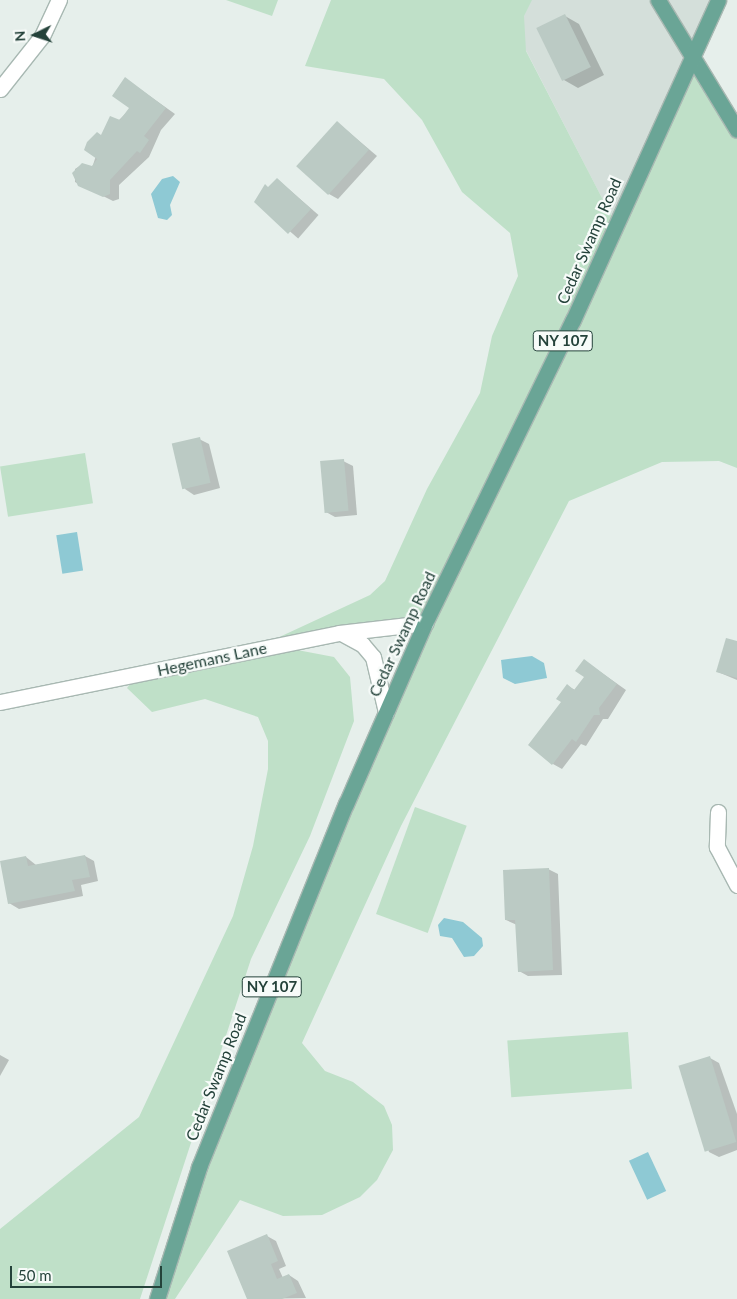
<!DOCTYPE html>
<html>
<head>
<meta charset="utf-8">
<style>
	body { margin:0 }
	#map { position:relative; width:737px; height:1299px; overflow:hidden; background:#e6efeb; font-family:Lato,sans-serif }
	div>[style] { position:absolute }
	.built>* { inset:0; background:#d4dfda }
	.green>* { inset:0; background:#bfe0c8; transform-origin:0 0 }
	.water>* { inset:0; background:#8ec9d4; transform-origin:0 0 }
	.shadow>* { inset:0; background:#0003; transform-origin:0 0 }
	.building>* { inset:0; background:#bbcac4; transform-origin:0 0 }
	.roads { filter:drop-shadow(1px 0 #a8b8b2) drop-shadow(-1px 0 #a8b8b2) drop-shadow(0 1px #a8b8b2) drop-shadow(0 -1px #a8b8b2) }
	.minor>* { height:15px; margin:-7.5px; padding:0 7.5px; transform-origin:7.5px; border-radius:7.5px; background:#fff }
	.major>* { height:15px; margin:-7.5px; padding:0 7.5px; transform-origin:7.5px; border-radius:7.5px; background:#6aa596 }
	span { translate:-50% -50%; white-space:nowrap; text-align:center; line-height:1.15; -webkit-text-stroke:4.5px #f7fbf9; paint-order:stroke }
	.shield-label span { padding:1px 4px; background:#f7fbf9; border:1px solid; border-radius:4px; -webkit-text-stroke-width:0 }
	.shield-label { font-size:15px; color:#24423a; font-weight:700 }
	.street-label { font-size:16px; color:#24423a }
	.north { position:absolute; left:10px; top:10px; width:50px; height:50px; -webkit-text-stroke:4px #f7fbf9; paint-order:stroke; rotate:266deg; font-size:14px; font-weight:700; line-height:20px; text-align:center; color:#24423a }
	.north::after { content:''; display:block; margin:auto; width:18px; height:22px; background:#24423a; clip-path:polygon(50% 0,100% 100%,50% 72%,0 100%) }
	.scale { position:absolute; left:10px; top:1266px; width:152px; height:22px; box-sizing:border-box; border:2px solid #24423a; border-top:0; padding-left:6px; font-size:15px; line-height:18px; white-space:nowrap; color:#24423a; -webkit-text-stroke:4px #f7fbf9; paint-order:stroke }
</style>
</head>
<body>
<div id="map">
	<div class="built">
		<div style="clip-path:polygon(500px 0,718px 0,616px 225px,588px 171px)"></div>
	</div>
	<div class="green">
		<div style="clip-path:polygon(226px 0,278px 0,272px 16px)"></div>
		<div style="clip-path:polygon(331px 0,532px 0,524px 16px,526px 51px,616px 225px,693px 56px,737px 130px,737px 468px,719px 461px,662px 462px,569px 501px,401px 826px,302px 1043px,325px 1071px,353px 1082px,384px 1106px,392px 1125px,393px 1150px,377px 1180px,360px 1197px,322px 1215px,283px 1216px,240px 1200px,175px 1299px,157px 1299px,417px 628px,271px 645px,334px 657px,350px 677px,354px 721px,310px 836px,251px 959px,140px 1299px,0 1299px,0 1229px,139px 1117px,233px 916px,253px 846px,268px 769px,268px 741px,258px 717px,205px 699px,152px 712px,127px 688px,133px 680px,260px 646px,370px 595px,385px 581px,427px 489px,480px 393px,492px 336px,518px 276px,510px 233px,462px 192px,422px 120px,384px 79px,305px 66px)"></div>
		<div style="left:85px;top:453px;width:51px;height:86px;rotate:81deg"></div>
		<div style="left:415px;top:807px;width:55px;height:114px;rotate:20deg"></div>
		<div style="left:628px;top:1032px;width:57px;height:121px;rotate:86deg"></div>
	</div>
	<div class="water">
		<div style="clip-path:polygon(173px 176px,180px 182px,170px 205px,172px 215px,167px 220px,158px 218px,151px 194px,162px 179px)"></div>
		<div style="left:77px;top:532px;width:39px;height:21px;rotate:81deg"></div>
		<div style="clip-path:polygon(532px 656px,544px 663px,547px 678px,515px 684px,503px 678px,501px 660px)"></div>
		<div style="clip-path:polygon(444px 918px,463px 922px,482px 938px,483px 946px,474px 956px,464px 957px,452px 938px,440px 936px,438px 925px)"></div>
		<div style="left:648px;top:1152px;width:43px;height:21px;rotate:65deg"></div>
	</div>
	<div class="shadow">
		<div style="clip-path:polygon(565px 16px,579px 24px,604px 75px,578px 88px,564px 80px,539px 29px)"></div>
		<div style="clip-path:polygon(126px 79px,175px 114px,161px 130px,149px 157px,119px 185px,119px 199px,113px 201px,75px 182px,75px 169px,83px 164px,92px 168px,102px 137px,131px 108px)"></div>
		<div style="clip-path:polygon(338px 123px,377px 156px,338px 199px,329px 194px)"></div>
		<div style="left:277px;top:179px;width:55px;height:31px;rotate:41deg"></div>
		<div style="clip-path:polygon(199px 439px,209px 444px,220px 488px,194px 495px,185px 489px)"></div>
		<div style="clip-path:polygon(343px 461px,353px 466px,357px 515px,335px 517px,326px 512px)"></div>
		<div style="clip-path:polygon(737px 642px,737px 680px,718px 672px)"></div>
		<div style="clip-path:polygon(585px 661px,626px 690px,608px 719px,603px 719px,586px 746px,581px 744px,562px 769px,553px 764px,562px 702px,568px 686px,575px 690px,585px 677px)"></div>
		<div style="clip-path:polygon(85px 856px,94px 861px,98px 881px,81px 885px,83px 896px,19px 909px,9px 903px,26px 857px,36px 865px)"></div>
		<div style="clip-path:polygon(548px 869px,558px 874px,562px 975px,528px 976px,519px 971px,517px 925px,506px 920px)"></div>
		<div style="clip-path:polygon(0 1055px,9px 1060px,0 1076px)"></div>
		<div style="clip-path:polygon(710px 1058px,719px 1063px,737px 1114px,737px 1150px,719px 1157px,709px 1152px,681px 1068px)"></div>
		<div style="clip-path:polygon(267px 1236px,276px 1241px,286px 1266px,279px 1269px,283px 1278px,289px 1275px,298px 1281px,306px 1298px,248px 1299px)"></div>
	</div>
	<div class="building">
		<div style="left:565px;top:14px;width:59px;height:32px;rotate:64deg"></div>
		<div style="clip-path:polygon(125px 77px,166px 108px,144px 136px,149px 140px,140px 153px,137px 151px,110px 180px,110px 194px,103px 197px,78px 186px,72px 173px,82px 163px,92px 166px,97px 159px,84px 150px,87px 142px,97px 132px,101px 135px,110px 116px,120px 120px,129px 108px,112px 96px)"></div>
		<div style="left:337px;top:121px;width:43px;height:61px;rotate:42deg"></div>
		<div style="clip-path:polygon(277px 178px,311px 209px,288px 234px,254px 202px,265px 184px,268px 187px)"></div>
		<div style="left:200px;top:437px;width:47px;height:29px;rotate:77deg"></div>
		<div style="left:344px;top:459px;width:52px;height:24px;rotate:85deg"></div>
		<div style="clip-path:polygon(726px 638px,737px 641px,737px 678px,716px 672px)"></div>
		<div style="clip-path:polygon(584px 659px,617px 684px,599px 708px,600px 715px,594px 715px,576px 742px,572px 739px,552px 765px,528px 745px,561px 702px,556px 699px,567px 684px,574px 690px,584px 677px,575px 671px)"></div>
		<div style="clip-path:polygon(85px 855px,90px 877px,72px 880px,75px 891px,8px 904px,0 861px,26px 856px,28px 866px)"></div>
		<div style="clip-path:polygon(549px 868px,553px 970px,518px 972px,515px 920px,505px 920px,503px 870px)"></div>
		<div style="left:710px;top:1056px;width:90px;height:33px;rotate:73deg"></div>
		<div style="clip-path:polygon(267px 1234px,278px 1261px,271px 1264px,277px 1279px,289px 1274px,297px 1293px,282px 1299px,247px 1299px,227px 1251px)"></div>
	</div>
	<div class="roads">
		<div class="minor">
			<div style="left:0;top:89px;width:68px;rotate:-51.6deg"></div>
			<div style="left:42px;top:36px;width:40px;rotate:-65deg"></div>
			<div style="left:341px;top:633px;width:24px;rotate:28deg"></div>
			<div style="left:362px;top:644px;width:17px;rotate:50deg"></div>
			<div style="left:373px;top:657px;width:57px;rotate:76.7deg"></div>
			<div style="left:0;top:702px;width:346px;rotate:-11.5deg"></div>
			<div style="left:339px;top:633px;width:87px;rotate:-6.6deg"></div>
			<div style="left:718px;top:812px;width:35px;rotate:92deg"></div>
			<div style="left:717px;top:847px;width:43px;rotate:62.2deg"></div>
		</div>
		<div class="major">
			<div style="left:658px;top:0;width:152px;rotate:58.7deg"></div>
			<div style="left:157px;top:1299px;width:139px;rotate:-72.3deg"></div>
			<div style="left:199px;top:1167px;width:392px;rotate:-68deg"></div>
			<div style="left:346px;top:804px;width:197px;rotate:-66.4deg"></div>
			<div style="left:425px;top:623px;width:337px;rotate:-64deg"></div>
			<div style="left:573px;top:320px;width:351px;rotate:-65.6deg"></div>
		</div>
	</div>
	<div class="shield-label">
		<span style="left:563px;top:341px">NY 107</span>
		<span style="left:272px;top:987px">NY 107</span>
	</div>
	<div class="street-label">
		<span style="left:589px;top:241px;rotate:-66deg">Cedar Swamp Road</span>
		<span style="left:402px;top:634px;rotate:-65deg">Cedar Swamp Road</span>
		<span style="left:212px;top:659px;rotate:-12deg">Hegemans Lane</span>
		<span style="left:216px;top:1077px;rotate:-68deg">Cedar Swamp Road</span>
	</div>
	<div class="north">N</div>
	<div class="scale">50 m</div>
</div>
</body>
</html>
